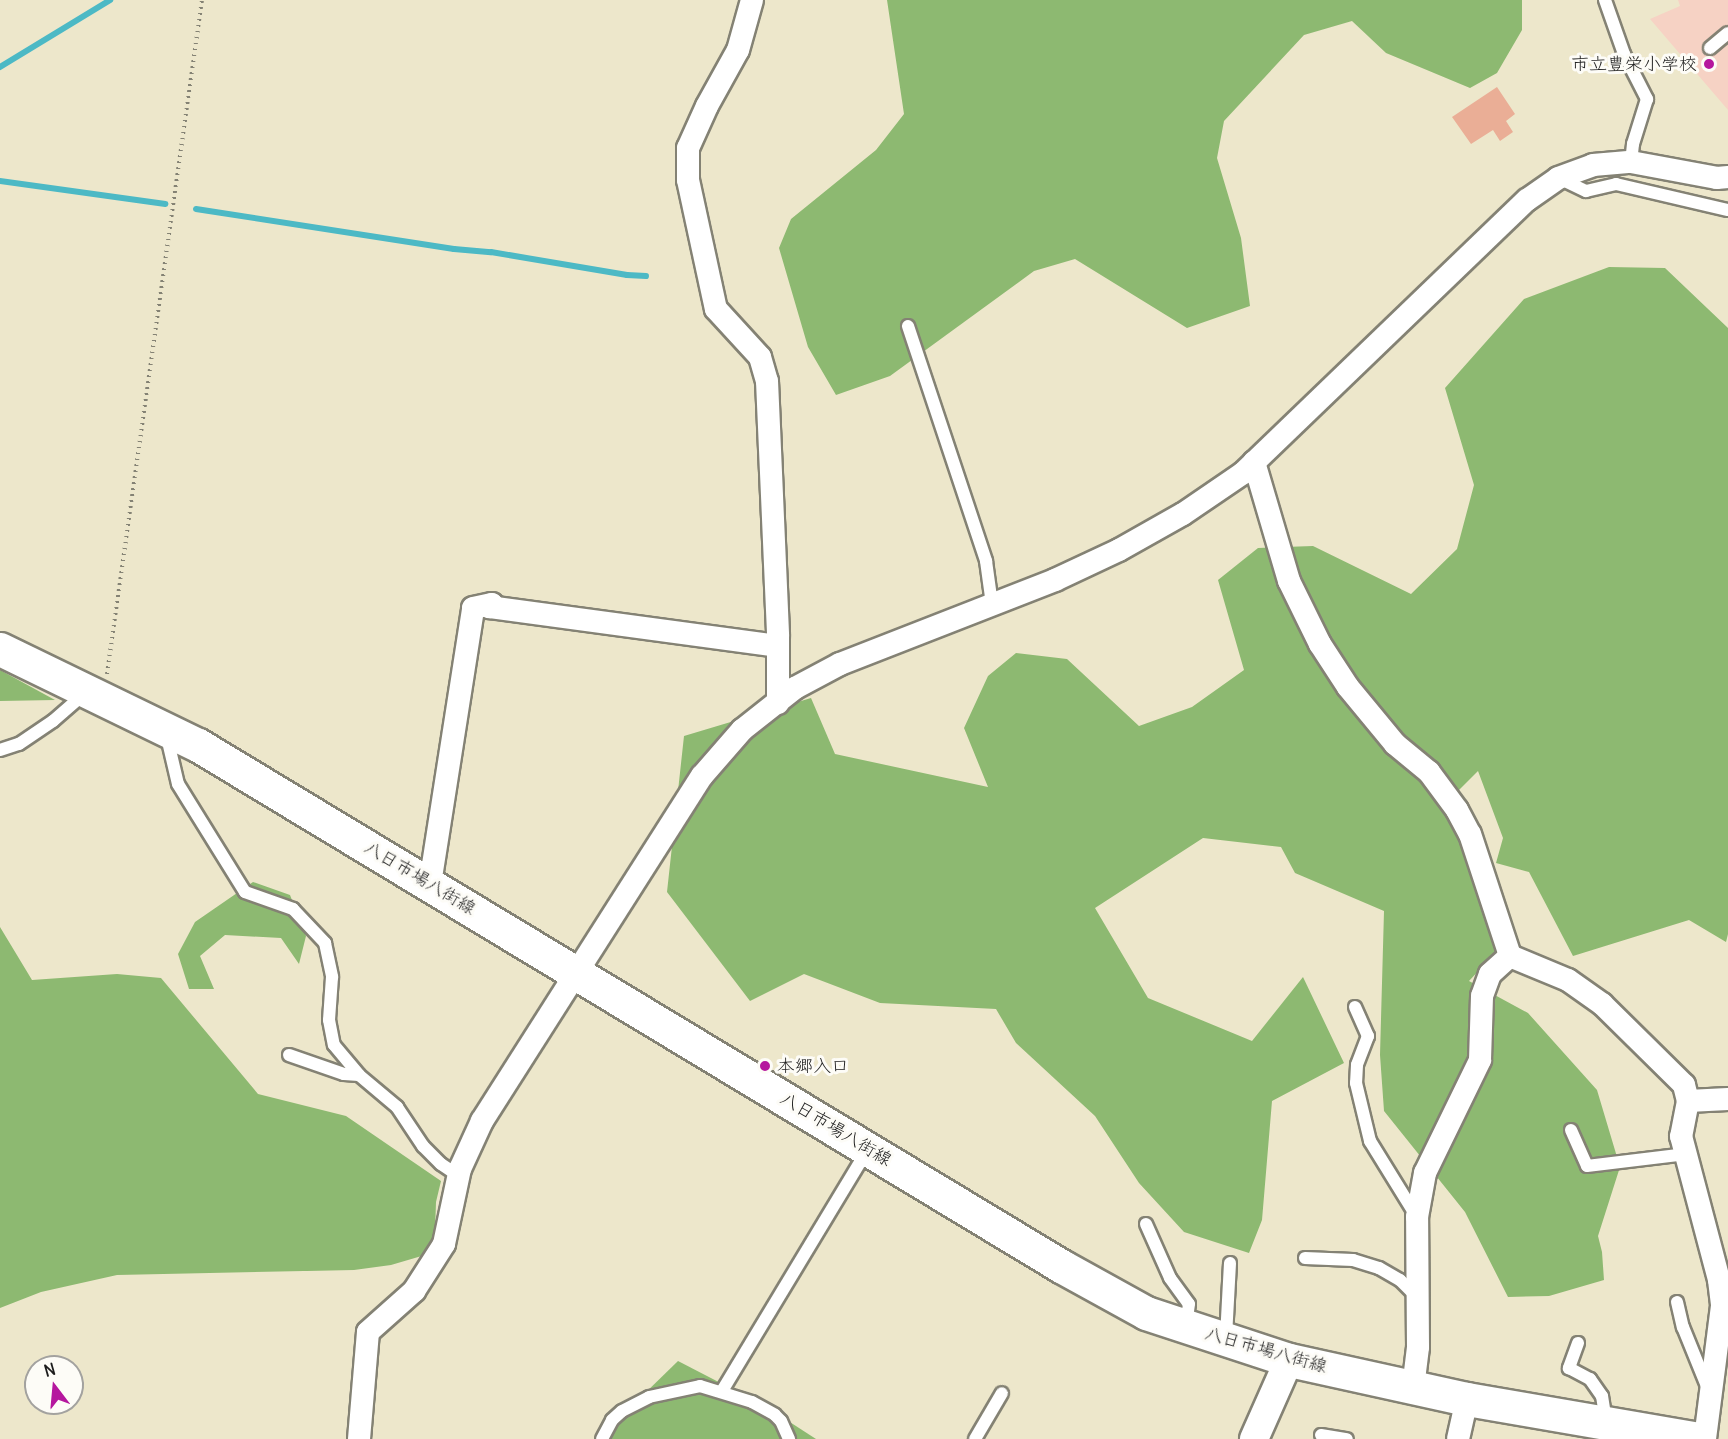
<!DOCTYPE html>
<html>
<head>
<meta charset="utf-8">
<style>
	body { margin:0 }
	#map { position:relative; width:1728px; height:1439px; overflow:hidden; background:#ede7cb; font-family:Delius,"Klee One",sans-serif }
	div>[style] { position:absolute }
	.built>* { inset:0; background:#f6d2c4 }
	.forest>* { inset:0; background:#8db971 }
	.stream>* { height:6px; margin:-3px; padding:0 3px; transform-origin:3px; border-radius:3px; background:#4cb9c5 }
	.building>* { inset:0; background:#eaae96 }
	.path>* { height:4px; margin-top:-2px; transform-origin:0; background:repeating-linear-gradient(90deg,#848274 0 1.5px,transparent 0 6px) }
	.roads { filter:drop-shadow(2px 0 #848274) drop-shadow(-2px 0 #848274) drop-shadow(0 2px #848274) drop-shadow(0 -2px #848274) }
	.service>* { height:12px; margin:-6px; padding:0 6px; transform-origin:6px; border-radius:6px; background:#fff }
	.minor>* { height:22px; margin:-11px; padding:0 11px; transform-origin:11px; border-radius:11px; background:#fff }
	.tertiary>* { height:28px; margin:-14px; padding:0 14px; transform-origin:14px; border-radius:14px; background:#fff }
	.primary>* { height:33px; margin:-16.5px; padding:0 16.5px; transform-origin:16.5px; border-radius:16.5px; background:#fff }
	.dots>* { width:16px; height:16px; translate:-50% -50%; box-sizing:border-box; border:3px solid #fdfcf7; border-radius:50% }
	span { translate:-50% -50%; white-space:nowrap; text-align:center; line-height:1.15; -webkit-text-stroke:6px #fdfcf7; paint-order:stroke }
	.poi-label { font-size:18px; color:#1c1c1c }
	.right { translate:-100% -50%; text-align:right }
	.left { translate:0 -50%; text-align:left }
	.street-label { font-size:18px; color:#1c1c1c }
	.north { position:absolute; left:24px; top:1355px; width:60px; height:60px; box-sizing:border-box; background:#fdfcf7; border:2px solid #a3a29f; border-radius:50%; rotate:344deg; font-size:16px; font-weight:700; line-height:24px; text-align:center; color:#1c1c1c }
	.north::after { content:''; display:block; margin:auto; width:21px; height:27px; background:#b5179e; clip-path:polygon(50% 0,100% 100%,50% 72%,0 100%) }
</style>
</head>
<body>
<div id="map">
	<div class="built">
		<div style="clip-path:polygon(1678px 0,1728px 0,1728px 110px,1650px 19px,1680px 6px)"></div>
	</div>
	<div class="forest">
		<div style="clip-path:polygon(887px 0,1522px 0,1522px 30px,1497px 73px,1470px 88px,1386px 53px,1352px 21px,1304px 35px,1224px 121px,1217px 158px,1241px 238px,1250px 306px,1187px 328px,1075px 259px,1034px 271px,890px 376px,836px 395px,808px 347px,779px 248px,791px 219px,876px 150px,904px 114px)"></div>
		<div style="clip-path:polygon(1609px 267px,1665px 268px,1728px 328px,1728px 934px,1726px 942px,1689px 920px,1573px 956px,1529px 872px,1496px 863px,1503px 838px,1478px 771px,1459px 790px,1464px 846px,1498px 950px,1469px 981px,1528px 1013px,1597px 1090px,1620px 1167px,1598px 1236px,1602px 1252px,1604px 1280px,1549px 1296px,1508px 1297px,1465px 1212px,1384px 1111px,1380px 1055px,1384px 911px,1295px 873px,1281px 847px,1203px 838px,1095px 908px,1148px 998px,1252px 1041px,1303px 977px,1344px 1063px,1272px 1101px,1262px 1220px,1249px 1253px,1184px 1232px,1139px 1183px,1095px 1116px,1016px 1043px,996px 1009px,880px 1003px,804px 974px,750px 1001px,667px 892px,684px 736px,811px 698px,835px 754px,988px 787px,964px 728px,988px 676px,1016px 653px,1067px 659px,1139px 726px,1192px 707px,1244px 670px,1218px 580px,1258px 548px,1313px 546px,1411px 594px,1457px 549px,1474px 485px,1445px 388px,1524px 299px)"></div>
		<div style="clip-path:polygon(0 670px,55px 700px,0 701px)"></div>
		<div style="clip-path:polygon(253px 882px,290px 895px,306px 936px,299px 964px,281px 938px,225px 935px,200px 956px,214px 989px,189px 989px,178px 954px,195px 922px)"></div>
		<div style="clip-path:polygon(0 927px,32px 980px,117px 974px,161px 978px,258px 1094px,346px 1116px,441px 1181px,436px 1202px,435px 1232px,425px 1255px,391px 1265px,354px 1270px,117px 1275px,41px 1292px,0 1308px)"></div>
		<div style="clip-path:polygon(678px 1361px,765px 1406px,816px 1439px,598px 1439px)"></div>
	</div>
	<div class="stream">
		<div style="left:0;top:67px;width:129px;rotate:-31.3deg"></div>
		<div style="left:0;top:181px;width:167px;rotate:7.9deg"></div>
		<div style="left:196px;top:209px;width:261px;rotate:8.8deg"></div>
		<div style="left:454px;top:249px;width:37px;rotate:5deg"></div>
		<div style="left:491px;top:252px;width:138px;rotate:9.6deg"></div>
		<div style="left:627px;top:275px;width:19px;rotate:3deg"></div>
	</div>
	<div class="building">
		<div style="clip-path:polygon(1497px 87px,1515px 114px,1506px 121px,1513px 132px,1500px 141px,1493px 130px,1471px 144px,1452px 117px)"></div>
	</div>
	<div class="path">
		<div style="left:107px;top:674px;width:681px;rotate:-81.98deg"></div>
	</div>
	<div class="roads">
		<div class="service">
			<div style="left:1605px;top:0;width:57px;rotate:70.6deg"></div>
			<div style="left:1624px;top:54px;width:51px;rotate:62.9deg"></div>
			<div style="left:1647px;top:99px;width:47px;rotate:107.3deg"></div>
			<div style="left:1633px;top:144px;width:18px;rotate:96deg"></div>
			<div style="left:1710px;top:48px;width:23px;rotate:-40deg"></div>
			<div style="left:1559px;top:178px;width:30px;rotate:26deg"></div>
			<div style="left:1586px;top:191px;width:31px;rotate:-13deg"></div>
			<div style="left:1616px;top:184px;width:115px;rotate:13.1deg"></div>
			<div style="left:908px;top:326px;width:248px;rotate:71.6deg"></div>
			<div style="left:986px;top:561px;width:43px;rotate:82.1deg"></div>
			<div style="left:166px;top:733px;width:52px;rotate:76.8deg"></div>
			<div style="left:178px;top:784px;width:127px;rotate:58.2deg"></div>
			<div style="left:245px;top:892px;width:51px;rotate:19.5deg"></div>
			<div style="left:293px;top:909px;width:47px;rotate:46.7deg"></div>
			<div style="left:325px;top:943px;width:35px;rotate:78deg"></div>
			<div style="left:332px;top:977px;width:43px;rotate:94deg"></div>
			<div style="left:329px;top:1020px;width:25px;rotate:79deg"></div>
			<div style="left:334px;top:1045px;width:39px;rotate:50deg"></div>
			<div style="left:359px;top:1075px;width:50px;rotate:40.1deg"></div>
			<div style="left:397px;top:1107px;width:47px;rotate:56.3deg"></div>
			<div style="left:423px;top:1146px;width:25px;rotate:45deg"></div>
			<div style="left:441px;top:1164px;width:22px;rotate:34deg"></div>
			<div style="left:0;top:750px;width:20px;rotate:-18deg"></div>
			<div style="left:19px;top:744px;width:41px;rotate:-34.1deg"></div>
			<div style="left:53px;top:721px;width:35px;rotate:-41deg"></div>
			<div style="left:79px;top:698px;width:8px;rotate:-60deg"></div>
			<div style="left:1355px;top:1007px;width:32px;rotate:66deg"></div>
			<div style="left:1368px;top:1036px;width:31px;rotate:111deg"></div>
			<div style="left:1357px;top:1065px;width:18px;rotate:93deg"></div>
			<div style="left:1356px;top:1083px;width:60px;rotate:76.4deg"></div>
			<div style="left:1370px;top:1141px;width:89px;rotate:58.3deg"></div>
			<div style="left:289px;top:1055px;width:58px;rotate:19.1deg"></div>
			<div style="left:344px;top:1074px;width:15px;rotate:4deg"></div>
			<div style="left:1571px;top:1130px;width:39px;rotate:66deg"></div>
			<div style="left:1587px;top:1166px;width:100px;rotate:-6.9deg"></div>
			<div style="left:1146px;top:1224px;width:59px;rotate:66deg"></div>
			<div style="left:1170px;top:1278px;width:32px;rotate:54deg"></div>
			<div style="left:1189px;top:1304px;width:22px;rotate:98deg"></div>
			<div style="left:1305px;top:1258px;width:48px;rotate:2.4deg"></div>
			<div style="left:1353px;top:1260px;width:27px;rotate:17deg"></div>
			<div style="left:1379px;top:1268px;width:24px;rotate:30deg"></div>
			<div style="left:1400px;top:1280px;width:24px;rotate:45deg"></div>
			<div style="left:1677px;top:1302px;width:26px;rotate:77deg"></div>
			<div style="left:1683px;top:1327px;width:69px;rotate:67.9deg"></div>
			<div style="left:1226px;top:1337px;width:74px;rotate:-86.9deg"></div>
			<div style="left:1578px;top:1343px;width:27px;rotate:110deg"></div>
			<div style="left:1569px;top:1368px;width:24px;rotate:28deg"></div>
			<div style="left:1590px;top:1379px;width:21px;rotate:55deg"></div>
			<div style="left:1602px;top:1396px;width:26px;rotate:81deg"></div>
			<div style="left:722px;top:1391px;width:280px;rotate:-58.9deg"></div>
			<div style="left:1321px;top:1435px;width:26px;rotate:9deg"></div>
			<div style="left:602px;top:1439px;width:21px;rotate:-62deg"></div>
			<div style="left:612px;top:1420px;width:13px;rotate:-42deg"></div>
			<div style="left:622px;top:1411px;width:30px;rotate:-27deg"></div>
			<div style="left:649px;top:1397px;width:52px;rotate:-12.2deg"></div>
			<div style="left:700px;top:1386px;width:54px;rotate:17.1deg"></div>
			<div style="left:752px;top:1402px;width:26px;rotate:29deg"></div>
			<div style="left:775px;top:1415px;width:8px;rotate:45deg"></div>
			<div style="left:781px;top:1421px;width:20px;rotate:66deg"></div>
			<div style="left:975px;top:1439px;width:53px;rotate:-59.6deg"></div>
		</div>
		<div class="minor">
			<div style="left:752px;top:0;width:52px;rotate:105.6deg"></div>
			<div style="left:738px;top:50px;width:64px;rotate:119deg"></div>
			<div style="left:707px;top:106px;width:46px;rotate:114.3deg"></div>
			<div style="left:688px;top:148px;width:32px;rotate:90deg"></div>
			<div style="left:688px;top:180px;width:132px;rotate:77.8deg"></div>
			<div style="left:716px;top:309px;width:65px;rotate:47.5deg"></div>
			<div style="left:760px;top:357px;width:25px;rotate:74deg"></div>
			<div style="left:767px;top:381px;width:255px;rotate:87.5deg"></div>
			<div style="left:778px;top:636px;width:67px;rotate:90deg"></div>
			<div style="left:1254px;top:462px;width:124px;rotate:73.6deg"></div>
			<div style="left:1289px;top:581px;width:70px;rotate:63.8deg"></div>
			<div style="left:1320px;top:644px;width:51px;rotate:56.9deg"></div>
			<div style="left:1348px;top:687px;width:74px;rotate:50.5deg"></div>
			<div style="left:1395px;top:744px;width:44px;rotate:39.5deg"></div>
			<div style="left:1429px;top:772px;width:47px;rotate:53.6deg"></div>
			<div style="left:1457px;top:810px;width:27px;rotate:62deg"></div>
			<div style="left:1470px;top:834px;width:128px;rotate:71.8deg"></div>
			<div style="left:1510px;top:956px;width:63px;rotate:22.5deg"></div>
			<div style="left:1568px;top:980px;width:42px;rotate:35.2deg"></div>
			<div style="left:1602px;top:1004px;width:115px;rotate:44.6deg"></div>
			<div style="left:1684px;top:1085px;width:16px;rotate:76deg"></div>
			<div style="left:1688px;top:1101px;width:36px;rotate:101deg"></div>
			<div style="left:1681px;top:1136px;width:149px;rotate:75.2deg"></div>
			<div style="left:1719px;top:1280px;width:26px;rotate:83deg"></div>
			<div style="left:1722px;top:1306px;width:134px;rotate:97.3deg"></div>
			<div style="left:430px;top:884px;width:279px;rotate:-81.1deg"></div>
			<div style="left:473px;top:608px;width:19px;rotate:-12deg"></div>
			<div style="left:492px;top:604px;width:4px;rotate:124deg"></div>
			<div style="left:490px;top:607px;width:290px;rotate:7.7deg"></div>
			<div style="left:1688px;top:1101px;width:40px;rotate:-2.9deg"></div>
			<div style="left:1413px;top:1388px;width:41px;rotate:-83deg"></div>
			<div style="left:1418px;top:1347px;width:130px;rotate:-90.4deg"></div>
			<div style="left:1417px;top:1217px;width:45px;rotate:-79.7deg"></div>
			<div style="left:1425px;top:1173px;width:126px;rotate:-64deg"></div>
			<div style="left:1480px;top:1060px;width:64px;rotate:-88.2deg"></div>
			<div style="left:1482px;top:996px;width:23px;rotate:-70deg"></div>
			<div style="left:1490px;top:974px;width:27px;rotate:-42deg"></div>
			<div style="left:359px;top:1439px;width:107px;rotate:-85.2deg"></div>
			<div style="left:368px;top:1332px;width:62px;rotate:-41.7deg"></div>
			<div style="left:414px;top:1291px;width:56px;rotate:-57.4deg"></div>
			<div style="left:444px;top:1244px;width:77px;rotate:-78deg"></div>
			<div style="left:460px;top:1169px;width:53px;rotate:-65.4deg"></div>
			<div style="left:482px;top:1121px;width:409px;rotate:-57.5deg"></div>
			<div style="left:702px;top:776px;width:61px;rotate:-49deg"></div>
			<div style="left:742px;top:730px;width:68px;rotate:-38.4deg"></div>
			<div style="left:795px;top:688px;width:51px;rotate:-28.1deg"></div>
			<div style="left:840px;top:664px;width:231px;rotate:-21.3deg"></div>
			<div style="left:1055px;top:580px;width:71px;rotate:-25.1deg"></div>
			<div style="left:1119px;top:550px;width:73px;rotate:-29.4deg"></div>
			<div style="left:1183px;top:514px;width:73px;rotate:-34.3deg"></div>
			<div style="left:1243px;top:473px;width:394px;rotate:-43.9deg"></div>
			<div style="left:1527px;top:200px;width:38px;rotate:-35deg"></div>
			<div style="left:1558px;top:178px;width:37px;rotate:-20deg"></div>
			<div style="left:1593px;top:165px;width:38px;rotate:-5deg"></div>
			<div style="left:1631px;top:162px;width:87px;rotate:10.5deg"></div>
			<div style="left:1717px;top:178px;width:11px;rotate:-5deg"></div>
			<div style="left:1458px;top:1439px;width:41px;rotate:-77.3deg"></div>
		</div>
		<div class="tertiary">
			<div style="left:1254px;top:1439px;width:86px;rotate:-66.1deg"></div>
		</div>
		<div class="primary">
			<div style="left:0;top:649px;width:220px;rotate:25.9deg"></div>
			<div style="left:198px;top:745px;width:1008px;rotate:31.12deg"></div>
			<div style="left:1061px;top:1266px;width:97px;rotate:28.9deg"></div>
			<div style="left:1146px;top:1313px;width:151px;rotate:18.2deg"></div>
			<div style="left:1289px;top:1360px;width:182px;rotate:12.4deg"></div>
			<div style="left:1467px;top:1399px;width:235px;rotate:9.8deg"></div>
		</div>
	</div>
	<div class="dots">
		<div style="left:1709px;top:64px;background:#b5179e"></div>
		<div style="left:765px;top:1066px;background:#b5179e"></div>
	</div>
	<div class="poi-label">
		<span class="right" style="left:1697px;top:64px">市立豊栄小学校</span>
		<span class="left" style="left:777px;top:1066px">本郷入口</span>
	</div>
	<div class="street-label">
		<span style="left:420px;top:878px;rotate:31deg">八日市場八街線</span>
		<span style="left:836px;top:1129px;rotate:31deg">八日市場八街線</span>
		<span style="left:1266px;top:1350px;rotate:16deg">八日市場八街線</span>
	</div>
	<div class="north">N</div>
</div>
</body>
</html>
